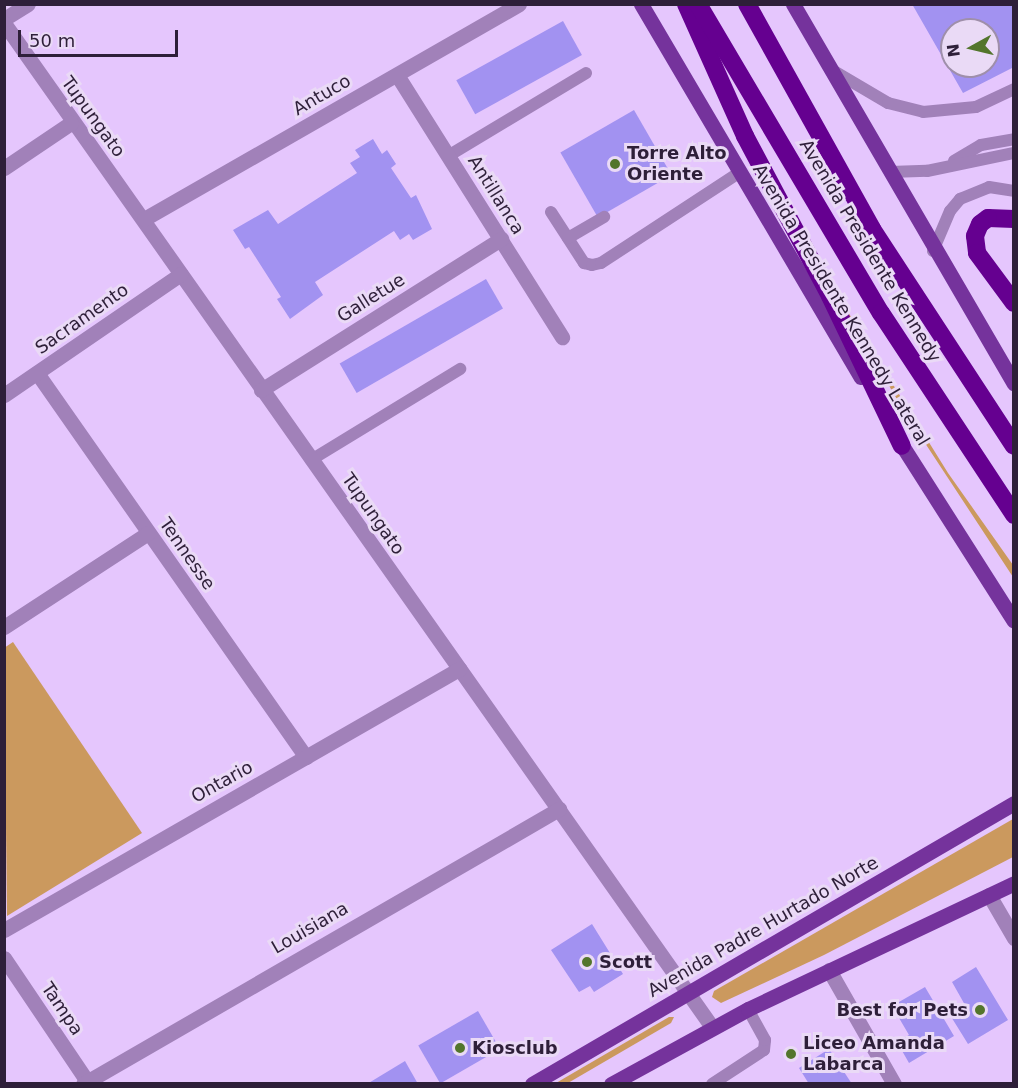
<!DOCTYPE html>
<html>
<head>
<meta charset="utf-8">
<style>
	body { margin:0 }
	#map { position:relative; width:1018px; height:1088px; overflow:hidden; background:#e5c6fd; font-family:"DejaVu Sans",sans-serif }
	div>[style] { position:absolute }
	.green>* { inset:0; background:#cb995e }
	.building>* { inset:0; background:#a292f1; transform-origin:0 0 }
	.service>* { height:12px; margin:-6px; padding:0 6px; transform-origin:6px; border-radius:6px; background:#a181b9 }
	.minor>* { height:15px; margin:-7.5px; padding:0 7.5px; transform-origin:7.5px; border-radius:7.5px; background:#a181b9 }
	.primary>* { height:15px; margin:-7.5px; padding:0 7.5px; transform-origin:7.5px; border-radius:7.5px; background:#75339c }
	.motorway>* { height:18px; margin:-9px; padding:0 9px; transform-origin:9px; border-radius:9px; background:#650090 }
	.dots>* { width:16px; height:16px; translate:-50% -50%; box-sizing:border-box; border:3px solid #eadaf6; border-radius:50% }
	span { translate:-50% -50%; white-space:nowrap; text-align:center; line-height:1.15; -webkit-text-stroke:6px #eadaf6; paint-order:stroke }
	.street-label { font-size:18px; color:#2e1f39 }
	.poi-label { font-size:18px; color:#2e1f39; font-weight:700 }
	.left { translate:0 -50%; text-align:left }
	.right { translate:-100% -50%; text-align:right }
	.frame { position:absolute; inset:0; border:6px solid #2e1f39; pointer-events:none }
	.north { position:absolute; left:940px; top:18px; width:60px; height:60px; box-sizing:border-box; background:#eadaf6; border:2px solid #9f8faa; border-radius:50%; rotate:262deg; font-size:16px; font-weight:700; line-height:24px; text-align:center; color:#2e1f39 }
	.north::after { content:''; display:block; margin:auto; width:21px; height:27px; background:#53752c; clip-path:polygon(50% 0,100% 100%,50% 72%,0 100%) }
	.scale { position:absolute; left:18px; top:30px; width:160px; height:27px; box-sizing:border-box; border:3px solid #2e1f39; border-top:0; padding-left:8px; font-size:18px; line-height:21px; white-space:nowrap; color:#2e1f39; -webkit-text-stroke:4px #eadaf6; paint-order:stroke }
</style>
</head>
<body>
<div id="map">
	<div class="green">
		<div style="clip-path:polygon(825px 275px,948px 473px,1013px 565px,1013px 577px,902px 408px)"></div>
		<div style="clip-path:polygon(13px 642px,142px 833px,7px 916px,4px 648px)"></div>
		<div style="clip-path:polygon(1013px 819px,1013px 857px,824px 955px,721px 1003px,712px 997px,714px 991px)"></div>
		<div style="clip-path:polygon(669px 1017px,674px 1017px,671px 1023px,568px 1083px,556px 1083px)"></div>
	</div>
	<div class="building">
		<div style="clip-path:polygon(evenodd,912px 4px,1014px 4px,1014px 67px,963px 93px,912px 4px,952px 30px,988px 30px,988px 66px,952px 66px,952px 30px)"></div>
		<div style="left:563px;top:21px;width:39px;height:122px;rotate:61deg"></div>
		<div style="left:634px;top:110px;width:75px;height:85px;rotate:60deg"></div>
		<div style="clip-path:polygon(373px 139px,382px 154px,387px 150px,396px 164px,391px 168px,411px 198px,416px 195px,432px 229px,413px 240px,409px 234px,400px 240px,394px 231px,315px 282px,323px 295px,290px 319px,277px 299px,281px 297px,249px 247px,245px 249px,233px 230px,268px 210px,278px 224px,357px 173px,350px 163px,360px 157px,355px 150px)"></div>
		<div style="left:486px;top:279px;width:34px;height:169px;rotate:60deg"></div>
		<div style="clip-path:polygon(592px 924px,623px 974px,594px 992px,590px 986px,579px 992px,551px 950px)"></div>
		<div style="clip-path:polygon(976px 967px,1008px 1020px,968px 1044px,950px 1015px,965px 1005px,952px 982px)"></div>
		<div style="clip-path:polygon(925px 987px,954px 1036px,909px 1063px,897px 1042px,909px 1035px,892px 1006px)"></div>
		<div style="left:478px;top:1011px;width:44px;height:69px;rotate:60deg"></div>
		<div style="clip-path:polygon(829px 1049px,852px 1084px,809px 1084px,799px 1068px)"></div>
		<div style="clip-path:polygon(405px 1061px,418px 1084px,367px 1084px)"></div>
	</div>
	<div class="service">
		<div style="left:832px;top:70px;width:65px;rotate:30.5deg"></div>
		<div style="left:888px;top:103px;width:36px;rotate:14deg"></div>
		<div style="left:923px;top:112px;width:53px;rotate:-5.4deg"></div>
		<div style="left:976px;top:107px;width:42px;rotate:-25.3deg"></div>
		<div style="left:448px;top:156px;width:161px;rotate:-31deg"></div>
		<div style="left:954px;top:161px;width:31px;rotate:-31deg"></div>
		<div style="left:981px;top:145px;width:34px;rotate:-10deg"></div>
		<div style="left:890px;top:172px;width:37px;rotate:-2deg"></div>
		<div style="left:927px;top:171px;width:89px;rotate:-11.7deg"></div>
		<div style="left:551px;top:212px;width:61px;rotate:57.1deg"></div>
		<div style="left:584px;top:263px;width:8px;rotate:14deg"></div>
		<div style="left:592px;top:265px;width:9px;rotate:-13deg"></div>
		<div style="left:601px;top:263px;width:166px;rotate:-33.2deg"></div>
		<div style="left:568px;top:238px;width:42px;rotate:-30.3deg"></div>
		<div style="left:933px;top:251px;width:43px;rotate:-67deg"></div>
		<div style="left:950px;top:211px;width:16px;rotate:-50deg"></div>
		<div style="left:960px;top:199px;width:31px;rotate:-22deg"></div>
		<div style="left:989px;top:187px;width:25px;rotate:9deg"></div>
		<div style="left:311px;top:460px;width:175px;rotate:-31.4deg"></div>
		<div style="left:712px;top:1084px;width:62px;rotate:-33.2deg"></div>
		<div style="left:764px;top:1050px;width:10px;rotate:-84deg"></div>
		<div style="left:765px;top:1040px;width:35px;rotate:-119deg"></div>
	</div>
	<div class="minor">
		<div style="left:4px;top:19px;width:28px;rotate:-32deg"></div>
		<div style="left:4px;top:23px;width:1229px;rotate:54.81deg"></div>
		<div style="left:397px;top:75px;width:310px;rotate:57.8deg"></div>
		<div style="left:4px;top:168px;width:81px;rotate:-33.9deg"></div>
		<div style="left:144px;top:219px;width:432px;rotate:-29.8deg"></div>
		<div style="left:37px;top:373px;width:469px;rotate:55deg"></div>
		<div style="left:261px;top:390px;width:284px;rotate:-32.2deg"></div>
		<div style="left:4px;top:395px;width:214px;rotate:-34.4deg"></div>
		<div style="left:4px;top:627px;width:172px;rotate:-33.1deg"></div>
		<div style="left:989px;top:895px;width:50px;rotate:59.8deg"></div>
		<div style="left:4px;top:930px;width:525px;rotate:-29.84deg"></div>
		<div style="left:4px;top:958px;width:148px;rotate:56deg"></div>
		<div style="left:829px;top:970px;width:131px;rotate:60.3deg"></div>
		<div style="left:83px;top:1084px;width:550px;rotate:-30.02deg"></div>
	</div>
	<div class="primary">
		<div style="left:641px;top:4px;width:433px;rotate:59.5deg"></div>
		<div style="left:793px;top:4px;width:439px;rotate:59.8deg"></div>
		<div style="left:896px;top:436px;width:219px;rotate:57.5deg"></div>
		<div style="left:532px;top:1084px;width:558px;rotate:-30.24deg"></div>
		<div style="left:611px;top:1084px;width:156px;rotate:-28.7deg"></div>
		<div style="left:748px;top:1009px;width:294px;rotate:-25.3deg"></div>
	</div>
	<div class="motorway">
		<div style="left:686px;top:4px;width:145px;rotate:65.9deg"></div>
		<div style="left:745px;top:136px;width:181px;rotate:62deg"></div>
		<div style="left:830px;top:296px;width:166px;rotate:64.4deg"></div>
		<div style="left:698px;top:4px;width:359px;rotate:59.4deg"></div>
		<div style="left:881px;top:313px;width:242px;rotate:56.6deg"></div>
		<div style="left:747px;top:4px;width:257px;rotate:60.9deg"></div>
		<div style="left:872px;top:229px;width:259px;rotate:56.8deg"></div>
		<div style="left:1014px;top:219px;width:26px;rotate:-178deg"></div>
		<div style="left:988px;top:218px;width:10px;rotate:143deg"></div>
		<div style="left:980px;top:224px;width:13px;rotate:113deg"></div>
		<div style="left:975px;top:236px;width:17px;rotate:83deg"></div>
		<div style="left:977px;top:253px;width:62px;rotate:53.5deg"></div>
	</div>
	<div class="dots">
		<div style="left:615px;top:164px;background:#53752c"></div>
		<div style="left:587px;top:962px;background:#53752c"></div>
		<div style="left:980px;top:1010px;background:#53752c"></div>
		<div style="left:460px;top:1048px;background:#53752c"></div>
		<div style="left:791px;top:1054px;background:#53752c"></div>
	</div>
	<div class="street-label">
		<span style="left:322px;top:95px;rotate:-30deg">Antuco</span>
		<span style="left:93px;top:117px;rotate:54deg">Tupungato</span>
		<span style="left:496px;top:195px;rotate:58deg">Antillanca</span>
		<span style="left:870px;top:251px;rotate:59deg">Avenida Presidente Kennedy</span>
		<span style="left:371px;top:298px;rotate:-32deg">Galletue</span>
		<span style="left:841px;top:305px;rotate:59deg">Avenida Presidente Kennedy Lateral</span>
		<span style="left:82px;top:319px;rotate:-35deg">Sacramento</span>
		<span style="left:373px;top:514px;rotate:55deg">Tupungato</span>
		<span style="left:187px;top:554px;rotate:55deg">Tennesse</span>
		<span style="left:222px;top:782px;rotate:-29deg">Ontario</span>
		<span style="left:763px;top:927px;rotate:-30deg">Avenida Padre Hurtado Norte</span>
		<span style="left:310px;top:928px;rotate:-30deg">Louisiana</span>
		<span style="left:62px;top:1009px;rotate:56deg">Tampa</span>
	</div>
	<div class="poi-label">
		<span class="left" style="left:627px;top:164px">Torre Alto<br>Oriente</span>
		<span class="left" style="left:599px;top:962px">Scott</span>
		<span class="right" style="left:968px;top:1010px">Best for Pets</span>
		<span class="left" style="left:803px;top:1054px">Liceo Amanda<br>Labarca</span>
		<span class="left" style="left:472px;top:1048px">Kiosclub</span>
	</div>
	<div class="frame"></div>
	<div class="north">N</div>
	<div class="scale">50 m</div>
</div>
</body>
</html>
